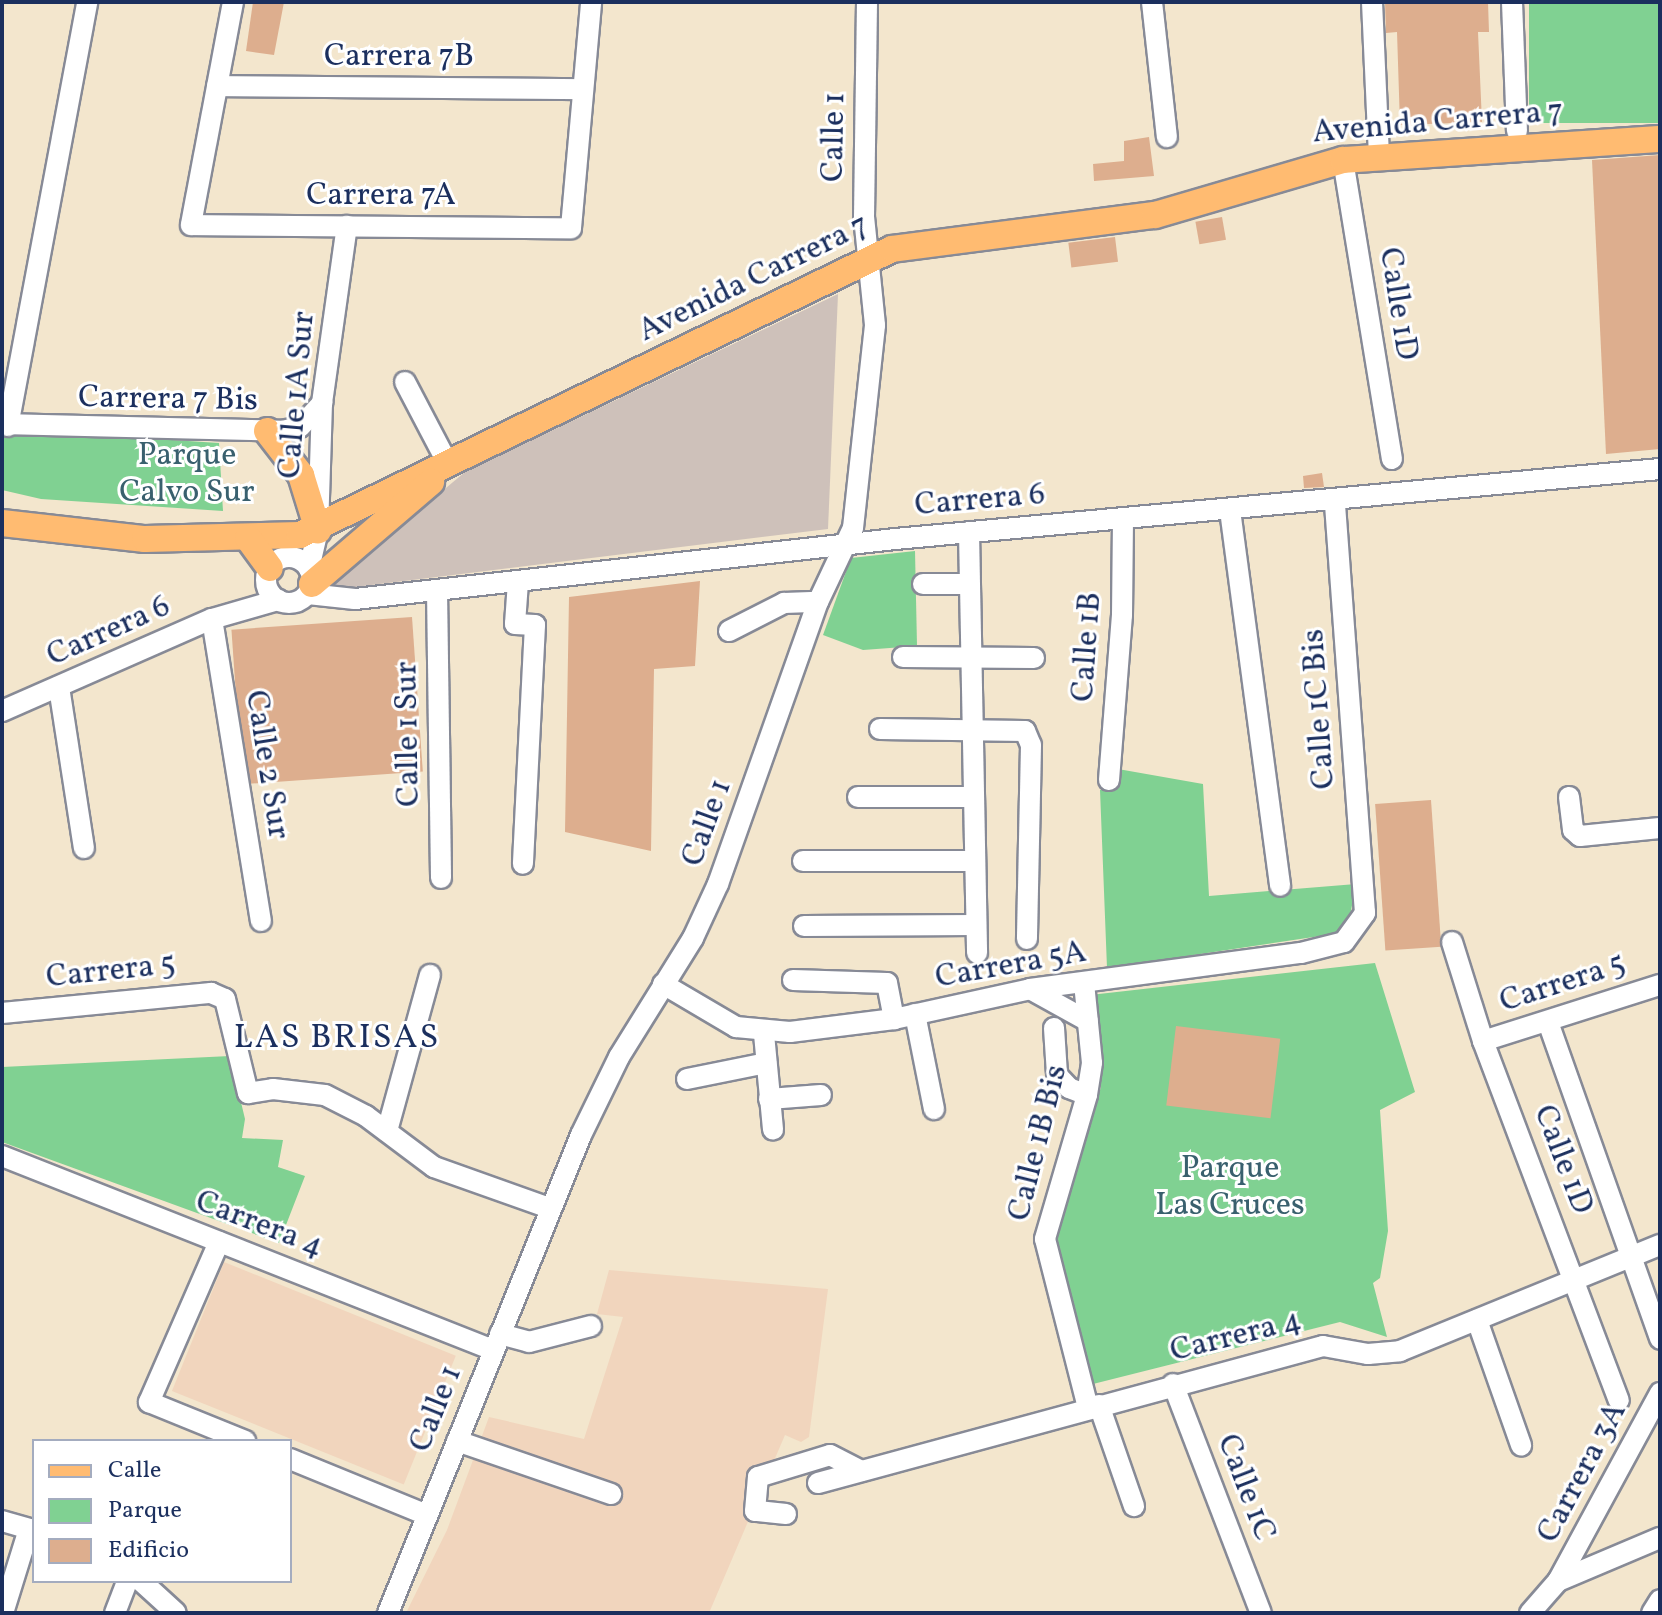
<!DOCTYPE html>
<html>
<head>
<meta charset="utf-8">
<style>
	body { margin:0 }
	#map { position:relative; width:1662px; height:1615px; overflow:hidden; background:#f3e6cd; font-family:Vollkorn,serif }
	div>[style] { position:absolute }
	.built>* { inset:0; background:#f1d5bd; transform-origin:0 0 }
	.industrial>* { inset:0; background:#cec1ba }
	.green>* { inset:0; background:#80d192; transform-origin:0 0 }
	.building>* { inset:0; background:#ddae8e; transform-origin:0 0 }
	.roads { filter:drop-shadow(2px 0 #878a96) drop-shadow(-2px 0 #878a96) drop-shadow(0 2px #878a96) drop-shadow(0 -2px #878a96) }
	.minor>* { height:20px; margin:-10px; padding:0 10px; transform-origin:10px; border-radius:10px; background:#fff }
	.minor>.ring { margin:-10px; padding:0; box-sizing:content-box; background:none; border:20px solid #fff; border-radius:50% }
	.major>* { height:26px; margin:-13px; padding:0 13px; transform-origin:13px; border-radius:13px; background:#ffbb71 }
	span { translate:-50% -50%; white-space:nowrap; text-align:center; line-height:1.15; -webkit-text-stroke:6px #fff; paint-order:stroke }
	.street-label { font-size:32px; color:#1b2f5e }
	.park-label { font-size:32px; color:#39606e }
	.neighbourhood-label { font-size:34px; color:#1b2f5e; letter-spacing:2px }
	.frame { position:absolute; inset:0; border:4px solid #1b2f5e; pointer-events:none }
	.legend { position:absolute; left:32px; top:1439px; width:260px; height:144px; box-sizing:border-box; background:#fff; border:2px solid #a4acbf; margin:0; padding:10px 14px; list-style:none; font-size:24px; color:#1b2f5e }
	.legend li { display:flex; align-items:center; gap:16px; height:40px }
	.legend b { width:40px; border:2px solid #a4acbf }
</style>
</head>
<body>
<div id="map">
	<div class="built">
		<div style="left:224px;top:1262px;width:250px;height:139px;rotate:22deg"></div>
		<div style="clip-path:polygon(609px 1270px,828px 1289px,809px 1437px,801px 1442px,785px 1435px,709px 1613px,406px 1613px,447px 1530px,489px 1417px,584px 1439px,623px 1317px,597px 1314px)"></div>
	</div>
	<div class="industrial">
		<div style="clip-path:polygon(838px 294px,828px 529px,339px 589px,334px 582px,465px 472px)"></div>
	</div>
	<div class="green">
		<div style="left:1529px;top:2px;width:131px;height:121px"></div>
		<div style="clip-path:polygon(2px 429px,219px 443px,223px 511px,41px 499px,2px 490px)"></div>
		<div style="clip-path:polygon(915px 551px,917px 646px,863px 650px,823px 635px,851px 558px)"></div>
		<div style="clip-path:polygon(1118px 769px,1203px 784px,1209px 896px,1356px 884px,1347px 932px,1107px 968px,1100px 790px,1117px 788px)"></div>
		<div style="clip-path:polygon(1375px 963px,1415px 1092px,1380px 1110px,1388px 1231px,1380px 1278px,1373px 1283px,1387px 1337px,1340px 1322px,1093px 1384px,1055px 1246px,1061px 1211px,1101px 1087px,1090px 995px)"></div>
		<div style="clip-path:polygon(230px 1056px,245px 1119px,242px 1138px,283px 1140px,278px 1167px,305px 1176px,279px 1243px,2px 1142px,2px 1067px)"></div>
	</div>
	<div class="building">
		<div style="clip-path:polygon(253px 2px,284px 2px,274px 55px,246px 51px)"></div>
		<div style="clip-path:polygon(1385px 2px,1488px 2px,1489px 32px,1478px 32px,1482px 122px,1400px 125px,1397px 32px,1386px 33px)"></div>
		<div style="clip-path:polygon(1149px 137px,1154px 176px,1094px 181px,1093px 164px,1124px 161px,1124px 141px)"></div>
		<div style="clip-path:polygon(1660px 155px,1660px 449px,1606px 454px,1592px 160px)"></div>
		<div style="left:1222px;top:217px;width:23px;height:27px;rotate:80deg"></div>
		<div style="left:1115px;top:237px;width:25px;height:47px;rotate:83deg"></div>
		<div style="clip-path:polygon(1322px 473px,1324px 487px,1304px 488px,1303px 476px)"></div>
		<div style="clip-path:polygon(700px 581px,695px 666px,654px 669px,651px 851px,565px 832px,569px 597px)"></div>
		<div style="left:412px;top:617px;width:155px;height:181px;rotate:86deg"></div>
		<div style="left:1431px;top:800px;width:147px;height:56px;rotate:86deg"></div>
		<div style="left:1176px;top:1026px;width:105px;height:80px;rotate:7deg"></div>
	</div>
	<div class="roads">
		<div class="minor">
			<div style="left:233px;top:2px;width:227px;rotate:100.7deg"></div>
			<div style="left:191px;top:225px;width:380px;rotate:0.5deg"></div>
			<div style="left:571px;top:228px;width:227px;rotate:-84.9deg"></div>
			<div style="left:1152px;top:2px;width:136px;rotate:83.7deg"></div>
			<div style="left:1372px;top:2px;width:154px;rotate:87.4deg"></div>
			<div style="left:1512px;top:2px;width:129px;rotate:87.8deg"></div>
			<div style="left:217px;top:86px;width:364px;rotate:0.5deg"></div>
			<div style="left:1343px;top:160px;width:303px;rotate:80.7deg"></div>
			<div style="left:405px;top:382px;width:90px;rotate:62.3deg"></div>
			<div style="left:2px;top:424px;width:280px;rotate:1.4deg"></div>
			<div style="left:282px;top:431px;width:18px;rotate:-13deg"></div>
			<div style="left:300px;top:427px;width:33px;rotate:-47deg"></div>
			<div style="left:8px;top:426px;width:431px;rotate:-79.4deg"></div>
			<div style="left:1230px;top:510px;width:379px;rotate:82.4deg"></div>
			<div style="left:969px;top:532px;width:421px;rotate:88.9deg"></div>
			<div class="ring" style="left:266px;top:557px;width:26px;height:26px"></div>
			<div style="left:309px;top:569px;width:40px;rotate:-77deg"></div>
			<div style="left:318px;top:530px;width:127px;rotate:-88.2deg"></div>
			<div style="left:322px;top:403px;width:179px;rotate:-82deg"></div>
			<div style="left:518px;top:582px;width:42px;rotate:94.1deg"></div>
			<div style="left:515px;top:624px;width:20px;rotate:3deg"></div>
			<div style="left:535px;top:625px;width:239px;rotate:92.9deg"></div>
			<div style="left:923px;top:584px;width:45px"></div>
			<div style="left:437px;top:590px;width:288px;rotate:89.2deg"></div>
			<div style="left:308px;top:594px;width:47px;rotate:6.1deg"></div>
			<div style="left:355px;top:599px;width:543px;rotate:-6.34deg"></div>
			<div style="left:895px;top:539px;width:768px;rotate:-5.23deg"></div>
			<div style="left:212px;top:619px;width:306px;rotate:80.8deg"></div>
			<div style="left:729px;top:631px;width:62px;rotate:-27deg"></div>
			<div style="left:784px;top:603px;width:34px;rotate:-2deg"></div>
			<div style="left:903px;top:657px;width:131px;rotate:0.4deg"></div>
			<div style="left:59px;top:687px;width:163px;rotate:81.2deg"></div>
			<div style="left:2px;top:711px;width:229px;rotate:-23.7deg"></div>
			<div style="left:212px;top:619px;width:69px;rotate:-16.1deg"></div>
			<div style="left:880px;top:729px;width:145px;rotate:0.8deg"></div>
			<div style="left:1025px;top:731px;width:15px;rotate:67deg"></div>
			<div style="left:1031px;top:745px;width:194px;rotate:91.2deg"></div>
			<div style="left:1109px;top:780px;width:166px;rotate:-85.5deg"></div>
			<div style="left:1122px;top:615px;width:97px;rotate:-89.4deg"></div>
			<div style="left:858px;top:797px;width:114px"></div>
			<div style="left:1569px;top:797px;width:33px;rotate:83deg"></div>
			<div style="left:1573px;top:830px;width:9px;rotate:41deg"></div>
			<div style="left:1580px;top:836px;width:80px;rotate:-5.7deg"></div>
			<div style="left:803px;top:861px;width:171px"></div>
			<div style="left:804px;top:926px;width:172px;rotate:-0.3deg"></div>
			<div style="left:1452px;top:942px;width:104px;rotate:72.6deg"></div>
			<div style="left:1483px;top:1041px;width:384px;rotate:69.3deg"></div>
			<div style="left:793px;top:980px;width:94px;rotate:1.8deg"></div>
			<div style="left:887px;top:983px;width:37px;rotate:79deg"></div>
			<div style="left:1084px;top:983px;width:80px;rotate:84.3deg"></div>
			<div style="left:1092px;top:1063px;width:32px;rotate:99deg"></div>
			<div style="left:1087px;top:1095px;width:150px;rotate:106.3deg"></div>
			<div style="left:1045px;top:1239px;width:174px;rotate:75.7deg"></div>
			<div style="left:663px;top:984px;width:85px;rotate:30.5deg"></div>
			<div style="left:736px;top:1027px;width:54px;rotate:5.3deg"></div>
			<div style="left:790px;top:1032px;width:105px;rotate:-7.1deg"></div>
			<div style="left:894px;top:1019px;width:139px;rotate:-12.4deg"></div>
			<div style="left:1030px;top:989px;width:273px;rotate:-7.6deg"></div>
			<div style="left:1301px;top:953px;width:44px;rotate:-14.3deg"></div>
			<div style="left:1344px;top:942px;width:36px;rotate:-54deg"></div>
			<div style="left:1365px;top:913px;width:413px;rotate:-94.2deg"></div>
			<div style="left:1030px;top:989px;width:66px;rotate:28.9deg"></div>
			<div style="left:2px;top:1013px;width:210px;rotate:-5.5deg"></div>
			<div style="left:211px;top:993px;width:15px;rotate:23deg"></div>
			<div style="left:225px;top:999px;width:97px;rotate:76.3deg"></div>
			<div style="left:248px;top:1093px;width:25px;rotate:-9deg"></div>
			<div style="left:273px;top:1089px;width:52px;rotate:6.6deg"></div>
			<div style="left:325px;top:1095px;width:46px;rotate:27.1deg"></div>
			<div style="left:366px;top:1116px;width:85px;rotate:36.9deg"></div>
			<div style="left:434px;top:1167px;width:122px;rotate:19.6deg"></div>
			<div style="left:915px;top:1014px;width:97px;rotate:78.7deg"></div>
			<div style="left:1548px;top:1022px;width:336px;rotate:70.5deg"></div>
			<div style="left:1054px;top:1028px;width:47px;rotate:86.3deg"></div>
			<div style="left:1057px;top:1075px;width:18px;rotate:47deg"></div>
			<div style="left:1069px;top:1088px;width:19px;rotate:21deg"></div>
			<div style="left:764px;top:1034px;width:96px;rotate:84.6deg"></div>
			<div style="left:1483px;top:1041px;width:186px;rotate:-17.6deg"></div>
			<div style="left:687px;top:1079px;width:81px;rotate:-11.4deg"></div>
			<div style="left:769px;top:1099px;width:52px;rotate:-4.4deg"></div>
			<div style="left:387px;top:1131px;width:162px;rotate:-74.6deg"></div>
			<div style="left:2px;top:1156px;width:528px;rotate:21.56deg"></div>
			<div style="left:219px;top:1242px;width:175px;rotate:113.6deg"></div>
			<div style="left:149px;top:1402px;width:104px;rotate:22.1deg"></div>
			<div style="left:1477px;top:1320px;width:133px;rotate:70.6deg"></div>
			<div style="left:500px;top:1334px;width:30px;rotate:15deg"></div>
			<div style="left:529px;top:1342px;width:64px;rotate:-14.5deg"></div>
			<div style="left:1173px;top:1384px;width:245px;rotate:69deg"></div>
			<div style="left:1099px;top:1405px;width:107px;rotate:70.9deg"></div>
			<div style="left:457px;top:1441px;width:163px;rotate:19deg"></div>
			<div style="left:290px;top:1459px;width:148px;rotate:22.2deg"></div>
			<div style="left:818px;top:1483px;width:523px;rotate:-15.18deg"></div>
			<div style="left:1323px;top:1346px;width:46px;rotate:10.1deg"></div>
			<div style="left:1368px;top:1354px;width:32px;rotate:-5deg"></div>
			<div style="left:1400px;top:1351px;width:281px;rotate:-22.2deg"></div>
			<div style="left:786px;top:1514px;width:31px;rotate:-174deg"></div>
			<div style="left:755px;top:1511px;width:34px;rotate:-85deg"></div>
			<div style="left:758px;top:1477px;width:75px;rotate:-17deg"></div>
			<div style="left:830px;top:1455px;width:35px;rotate:27deg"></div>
			<div style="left:2px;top:1521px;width:33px;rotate:16deg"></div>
			<div style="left:141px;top:1581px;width:47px;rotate:42.4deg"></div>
			<div style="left:1558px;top:1581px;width:111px;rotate:-22.9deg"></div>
			<div style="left:3px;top:1613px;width:88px;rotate:-72.8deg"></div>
			<div style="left:115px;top:1613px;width:34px;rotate:-69deg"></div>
			<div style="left:388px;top:1613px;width:515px;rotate:-68.01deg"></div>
			<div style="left:581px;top:1135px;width:87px;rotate:-64deg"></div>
			<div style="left:619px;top:1057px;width:140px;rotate:-58.1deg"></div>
			<div style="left:693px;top:938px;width:60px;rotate:-65.2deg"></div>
			<div style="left:718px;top:884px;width:299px;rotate:-70.5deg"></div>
			<div style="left:818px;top:602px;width:82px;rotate:-64.7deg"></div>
			<div style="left:853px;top:528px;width:204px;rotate:-83.8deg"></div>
			<div style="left:875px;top:325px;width:109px;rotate:-95.8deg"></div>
			<div style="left:864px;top:217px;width:215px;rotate:-89.2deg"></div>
			<div style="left:1530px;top:1613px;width:43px;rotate:-48.8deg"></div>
			<div style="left:1558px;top:1581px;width:214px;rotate:-61.5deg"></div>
			<div style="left:1652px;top:1613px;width:15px;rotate:-58deg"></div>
		</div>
		<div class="major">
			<div style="left:267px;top:431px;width:56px;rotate:52.3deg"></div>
			<div style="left:301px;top:475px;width:58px;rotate:72.8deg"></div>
			<div style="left:2px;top:523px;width:144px;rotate:6.4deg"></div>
			<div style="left:145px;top:539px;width:155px;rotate:-1.5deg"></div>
			<div style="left:300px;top:535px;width:657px;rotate:-25.79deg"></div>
			<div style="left:892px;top:249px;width:265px;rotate:-7.4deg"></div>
			<div style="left:1155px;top:215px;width:196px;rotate:-16.3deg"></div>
			<div style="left:1343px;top:160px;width:318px;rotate:-3.8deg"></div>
			<div style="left:248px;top:538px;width:37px;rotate:54deg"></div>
			<div style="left:312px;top:584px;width:157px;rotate:-40.6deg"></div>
		</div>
	</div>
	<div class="street-label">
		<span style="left:399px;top:57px">Carrera 7B</span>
		<span style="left:1438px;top:123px;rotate:-5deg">Avenida Carrera 7</span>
		<span style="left:835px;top:137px;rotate:-89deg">Calle 1</span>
		<span style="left:381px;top:196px">Carrera 7A</span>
		<span style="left:754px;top:279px;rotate:-26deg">Avenida Carrera 7</span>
		<span style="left:1397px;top:304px;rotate:81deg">Calle 1D</span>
		<span style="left:298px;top:395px;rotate:-85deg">Calle 1A Sur</span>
		<span style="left:168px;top:400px;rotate:1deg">Carrera 7 Bis</span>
		<span style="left:980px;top:501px;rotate:-5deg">Carrera 6</span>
		<span style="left:109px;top:632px;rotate:-24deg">Carrera 6</span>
		<span style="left:1088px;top:647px;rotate:-86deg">Calle 1B</span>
		<span style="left:1320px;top:709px;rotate:-94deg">Calle 1C Bis</span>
		<span style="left:409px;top:734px;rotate:-91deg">Calle 1 Sur</span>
		<span style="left:266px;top:765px;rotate:81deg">Calle 2 Sur</span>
		<span style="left:708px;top:823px;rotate:-70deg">Calle 1</span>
		<span style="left:1011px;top:966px;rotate:-10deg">Carrera 5A</span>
		<span style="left:111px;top:972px;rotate:-6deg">Carrera 5</span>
		<span style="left:1563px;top:984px;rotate:-18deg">Carrera 5</span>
		<span style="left:1039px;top:1143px;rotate:-76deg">Calle 1B Bis</span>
		<span style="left:1562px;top:1160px;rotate:69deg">Calle 1D</span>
		<span style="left:259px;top:1225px;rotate:21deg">Carrera 4</span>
		<span style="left:1236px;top:1337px;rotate:-14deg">Carrera 4</span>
		<span style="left:437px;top:1409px;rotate:-68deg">Calle 1</span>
		<span style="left:1583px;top:1473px;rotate:-62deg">Carrera 3A</span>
		<span style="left:1245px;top:1488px;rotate:69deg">Calle 1C</span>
	</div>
	<div class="park-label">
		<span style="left:187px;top:475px">Parque<br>Calvo Sur</span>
		<span style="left:1230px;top:1188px">Parque<br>Las Cruces</span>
	</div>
	<div class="neighbourhood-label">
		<span style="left:337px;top:1039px">LAS BRISAS</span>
	</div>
	<div class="frame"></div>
	<ul class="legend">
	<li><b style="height:10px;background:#ffbb71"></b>Calle</li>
	<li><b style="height:22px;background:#80d192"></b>Parque</li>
	<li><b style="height:22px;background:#ddae8e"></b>Edificio</li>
	</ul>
</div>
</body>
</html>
